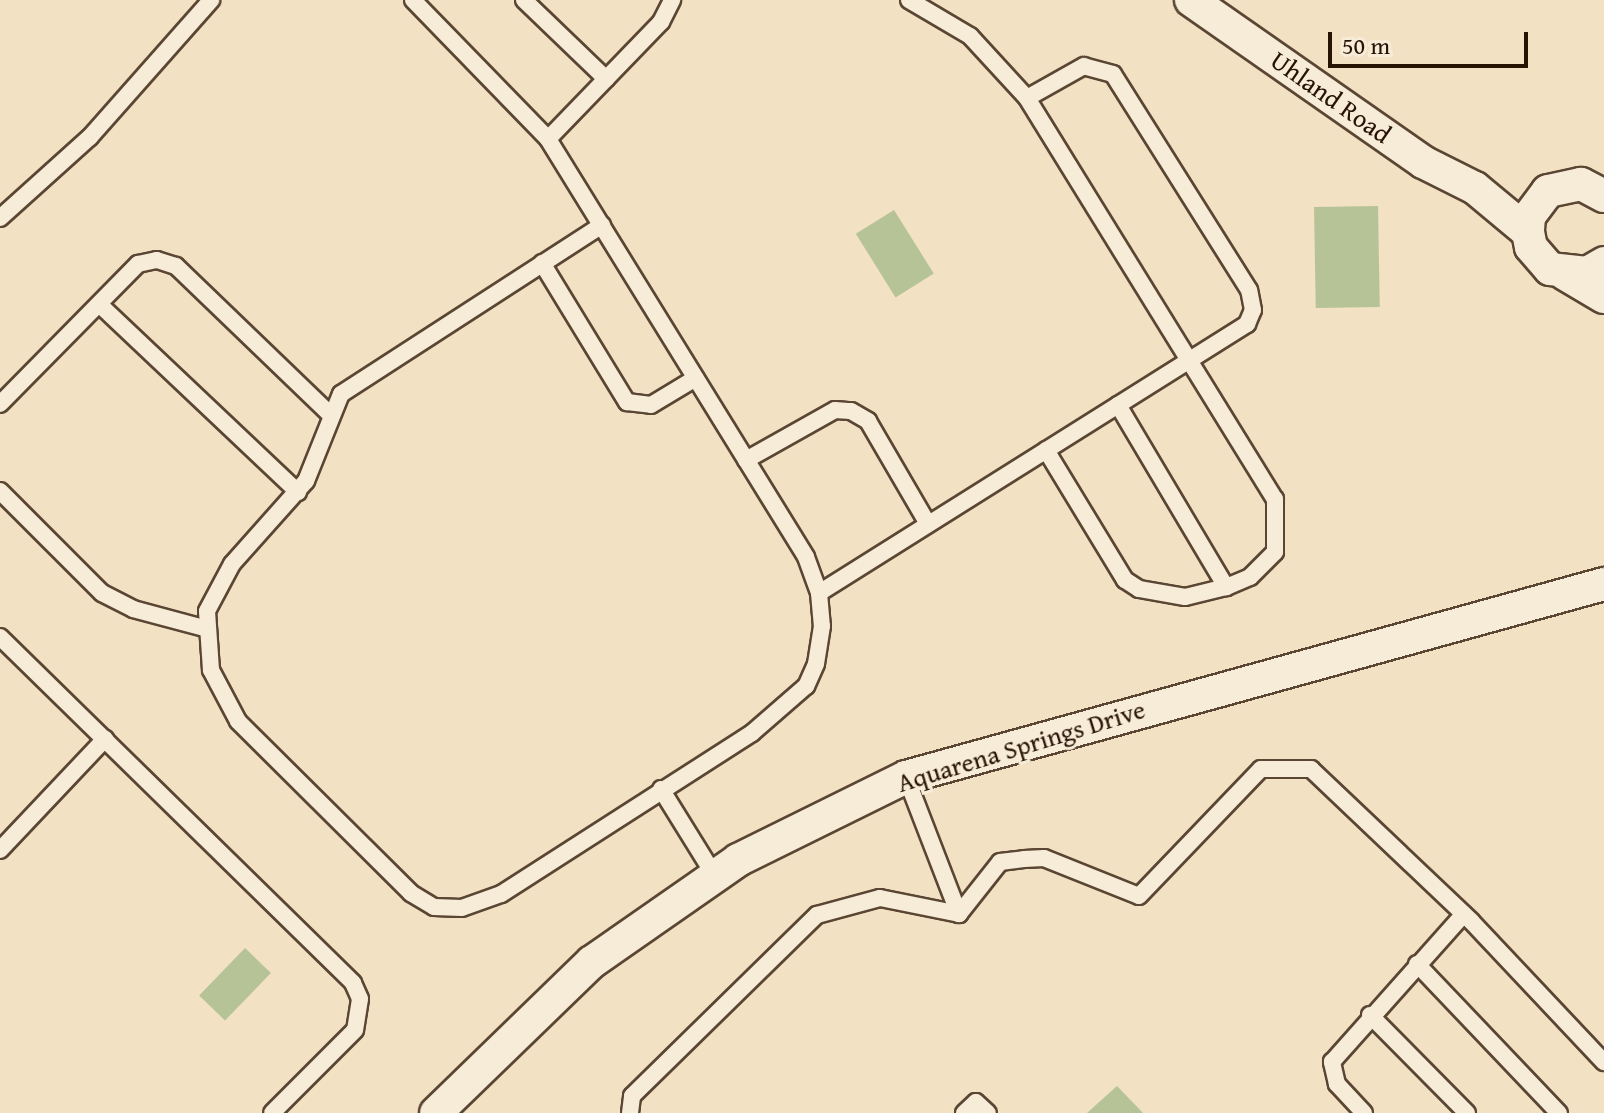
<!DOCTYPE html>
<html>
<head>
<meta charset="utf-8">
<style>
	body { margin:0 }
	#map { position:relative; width:1604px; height:1113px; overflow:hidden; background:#f2e1c3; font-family:"Gentium Book Plus",serif }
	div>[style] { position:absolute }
	.green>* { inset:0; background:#b6c397; transform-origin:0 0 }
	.roads { filter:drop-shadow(2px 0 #5a4633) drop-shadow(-2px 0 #5a4633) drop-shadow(0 2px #5a4633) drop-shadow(0 -2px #5a4633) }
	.lane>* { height:16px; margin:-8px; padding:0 8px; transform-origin:8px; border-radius:8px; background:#f7ecd8 }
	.street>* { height:32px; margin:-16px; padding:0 16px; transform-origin:16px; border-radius:16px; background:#f7ecd8 }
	span { translate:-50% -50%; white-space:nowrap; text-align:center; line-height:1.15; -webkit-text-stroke:6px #f7ecd8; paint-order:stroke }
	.street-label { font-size:26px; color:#271303 }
	.scale { position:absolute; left:1328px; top:32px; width:200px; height:36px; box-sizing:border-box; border:4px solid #271303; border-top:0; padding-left:10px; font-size:24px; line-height:28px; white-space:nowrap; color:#271303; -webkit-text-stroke:6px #f7ecd8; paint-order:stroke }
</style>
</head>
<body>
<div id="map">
	<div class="green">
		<div style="left:1378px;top:206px;width:101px;height:64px;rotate:89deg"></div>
		<div style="left:894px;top:210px;width:75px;height:45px;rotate:58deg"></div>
		<div style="left:245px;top:948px;width:36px;height:66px;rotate:44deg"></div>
		<div style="clip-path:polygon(1117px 1086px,1143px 1113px,1087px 1113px)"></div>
	</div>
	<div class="roads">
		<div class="lane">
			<div style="left:413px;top:0;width:194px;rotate:45.8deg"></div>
			<div style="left:548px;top:139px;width:491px;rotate:58.3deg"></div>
			<div style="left:806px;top:557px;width:38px;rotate:70deg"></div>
			<div style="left:819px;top:593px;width:33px;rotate:85deg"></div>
			<div style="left:822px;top:626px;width:38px;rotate:99deg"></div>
			<div style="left:816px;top:664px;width:24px;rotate:114deg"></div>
			<div style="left:806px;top:686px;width:72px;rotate:139deg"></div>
			<div style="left:752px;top:733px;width:298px;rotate:147.3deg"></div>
			<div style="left:501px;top:894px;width:41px;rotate:160.3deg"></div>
			<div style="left:462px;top:908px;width:28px;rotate:-178deg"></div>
			<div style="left:434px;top:907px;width:27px;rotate:-149deg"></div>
			<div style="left:411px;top:893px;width:244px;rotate:-135.2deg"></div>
			<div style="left:238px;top:721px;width:58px;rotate:-117.9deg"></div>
			<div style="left:211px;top:670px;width:59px;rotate:-93.9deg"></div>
			<div style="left:207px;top:611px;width:53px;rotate:-62deg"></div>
			<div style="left:232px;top:564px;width:111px;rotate:-48.3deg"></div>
			<div style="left:306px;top:481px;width:94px;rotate:-68.1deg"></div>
			<div style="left:341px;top:394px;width:311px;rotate:-32.9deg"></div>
			<div style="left:524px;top:0;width:114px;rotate:43.9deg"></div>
			<div style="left:909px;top:0;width:71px;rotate:30.5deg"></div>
			<div style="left:970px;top:36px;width:84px;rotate:47.4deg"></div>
			<div style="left:1027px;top:98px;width:471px;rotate:58.3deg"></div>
			<div style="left:1275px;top:499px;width:53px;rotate:90deg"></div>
			<div style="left:1275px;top:552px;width:35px;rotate:135deg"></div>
			<div style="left:1250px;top:577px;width:26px;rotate:157deg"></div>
			<div style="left:1226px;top:587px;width:42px;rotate:166.3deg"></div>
			<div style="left:1185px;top:597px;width:47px;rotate:-170.1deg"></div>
			<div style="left:1139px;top:589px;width:17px;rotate:-147deg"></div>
			<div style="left:1125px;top:580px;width:152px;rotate:-121.3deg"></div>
			<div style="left:548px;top:139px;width:163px;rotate:-46deg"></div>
			<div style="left:661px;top:22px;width:25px;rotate:-63deg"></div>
			<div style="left:0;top:218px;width:121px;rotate:-42deg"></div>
			<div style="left:90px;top:137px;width:183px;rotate:-48.5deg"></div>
			<div style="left:542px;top:263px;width:163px;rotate:58.6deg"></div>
			<div style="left:627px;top:402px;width:24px;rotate:7deg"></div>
			<div style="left:651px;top:405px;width:52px;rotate:-31deg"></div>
			<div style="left:99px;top:304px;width:274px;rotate:43.4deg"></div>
			<div style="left:0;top:404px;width:197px;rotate:-45.4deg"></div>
			<div style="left:138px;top:264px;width:19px;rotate:-12deg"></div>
			<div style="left:157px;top:260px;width:20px;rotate:18deg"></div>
			<div style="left:176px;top:266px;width:214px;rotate:43.9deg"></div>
			<div style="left:1118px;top:405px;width:212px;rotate:59.3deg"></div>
			<div style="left:746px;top:460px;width:102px;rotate:-29.3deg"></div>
			<div style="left:835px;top:410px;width:16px;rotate:4deg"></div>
			<div style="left:851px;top:411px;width:20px;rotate:30deg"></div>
			<div style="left:868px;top:421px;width:119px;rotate:59.8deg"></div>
			<div style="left:0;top:491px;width:144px;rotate:45deg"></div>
			<div style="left:102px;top:593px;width:35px;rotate:27deg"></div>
			<div style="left:133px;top:609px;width:73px;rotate:15deg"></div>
			<div style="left:819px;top:593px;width:506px;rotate:-32.15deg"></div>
			<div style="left:1247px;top:324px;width:15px;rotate:-67deg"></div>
			<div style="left:1253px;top:310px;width:20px;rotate:-101deg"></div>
			<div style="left:1249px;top:290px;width:255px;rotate:-122.2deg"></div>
			<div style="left:1113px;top:74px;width:30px;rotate:-165deg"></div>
			<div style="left:1084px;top:66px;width:65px;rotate:150.7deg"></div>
			<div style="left:0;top:637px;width:494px;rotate:44.4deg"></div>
			<div style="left:353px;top:983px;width:17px;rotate:66deg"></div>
			<div style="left:360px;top:999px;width:31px;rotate:99deg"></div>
			<div style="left:355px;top:1030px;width:117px;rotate:135deg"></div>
			<div style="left:906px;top:777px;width:147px;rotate:68.9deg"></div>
			<div style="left:661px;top:789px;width:102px;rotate:58.2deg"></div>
			<div style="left:0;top:850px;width:153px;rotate:-46.6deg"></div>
			<div style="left:959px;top:914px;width:66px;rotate:-51.7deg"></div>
			<div style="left:1000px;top:862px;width:24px;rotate:-7deg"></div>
			<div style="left:1024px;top:859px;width:20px;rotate:-3deg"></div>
			<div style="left:1044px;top:858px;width:102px;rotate:21.8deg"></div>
			<div style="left:1139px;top:896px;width:176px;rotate:-46.2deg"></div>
			<div style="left:1261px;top:769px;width:50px"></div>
			<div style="left:1311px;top:769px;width:221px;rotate:43.5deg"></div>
			<div style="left:1471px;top:921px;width:194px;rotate:46.7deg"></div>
			<div style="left:1417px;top:964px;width:206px;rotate:46.4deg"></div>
			<div style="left:1370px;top:1015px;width:138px;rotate:45.3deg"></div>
			<div style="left:630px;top:1113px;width:17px;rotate:-83deg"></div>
			<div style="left:632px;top:1096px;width:259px;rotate:-44.4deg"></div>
			<div style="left:817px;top:915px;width:65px;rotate:-15.1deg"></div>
			<div style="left:880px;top:898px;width:81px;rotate:11.4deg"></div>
			<div style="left:964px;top:1113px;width:16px;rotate:-43deg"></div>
			<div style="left:976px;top:1102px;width:16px;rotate:43deg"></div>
			<div style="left:1364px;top:1113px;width:40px;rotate:-133deg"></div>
			<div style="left:1337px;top:1084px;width:23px;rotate:-103deg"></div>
			<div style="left:1332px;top:1062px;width:198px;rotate:-48.3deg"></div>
		</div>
		<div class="street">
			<div style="left:1191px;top:0;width:283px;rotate:34.9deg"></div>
			<div style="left:1423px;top:162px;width:58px;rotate:26.6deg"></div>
			<div style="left:1475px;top:188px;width:69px;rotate:39.7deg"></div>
			<div style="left:1604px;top:196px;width:26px;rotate:-152deg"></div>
			<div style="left:1581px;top:184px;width:34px;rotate:168deg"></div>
			<div style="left:1548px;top:191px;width:31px;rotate:127deg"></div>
			<div style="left:1529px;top:216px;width:16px;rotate:94deg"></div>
			<div style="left:1528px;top:232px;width:15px;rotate:79deg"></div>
			<div style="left:1531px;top:247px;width:29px;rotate:49deg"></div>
			<div style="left:1550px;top:269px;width:37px;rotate:6deg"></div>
			<div style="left:1587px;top:273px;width:20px;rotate:-30deg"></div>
			<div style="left:1565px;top:274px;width:45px;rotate:30.5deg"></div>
			<div style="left:436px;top:1113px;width:217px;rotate:-44.1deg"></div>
			<div style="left:592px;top:962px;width:178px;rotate:-34.9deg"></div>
			<div style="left:738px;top:860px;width:187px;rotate:-26.3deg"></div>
			<div style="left:906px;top:777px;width:724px;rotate:-15.46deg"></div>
		</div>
	</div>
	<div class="street-label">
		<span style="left:1331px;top:97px;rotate:35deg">Uhland Road</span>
		<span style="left:1021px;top:746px;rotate:-17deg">Aquarena Springs Drive</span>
	</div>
	<div class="scale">50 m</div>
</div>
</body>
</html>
